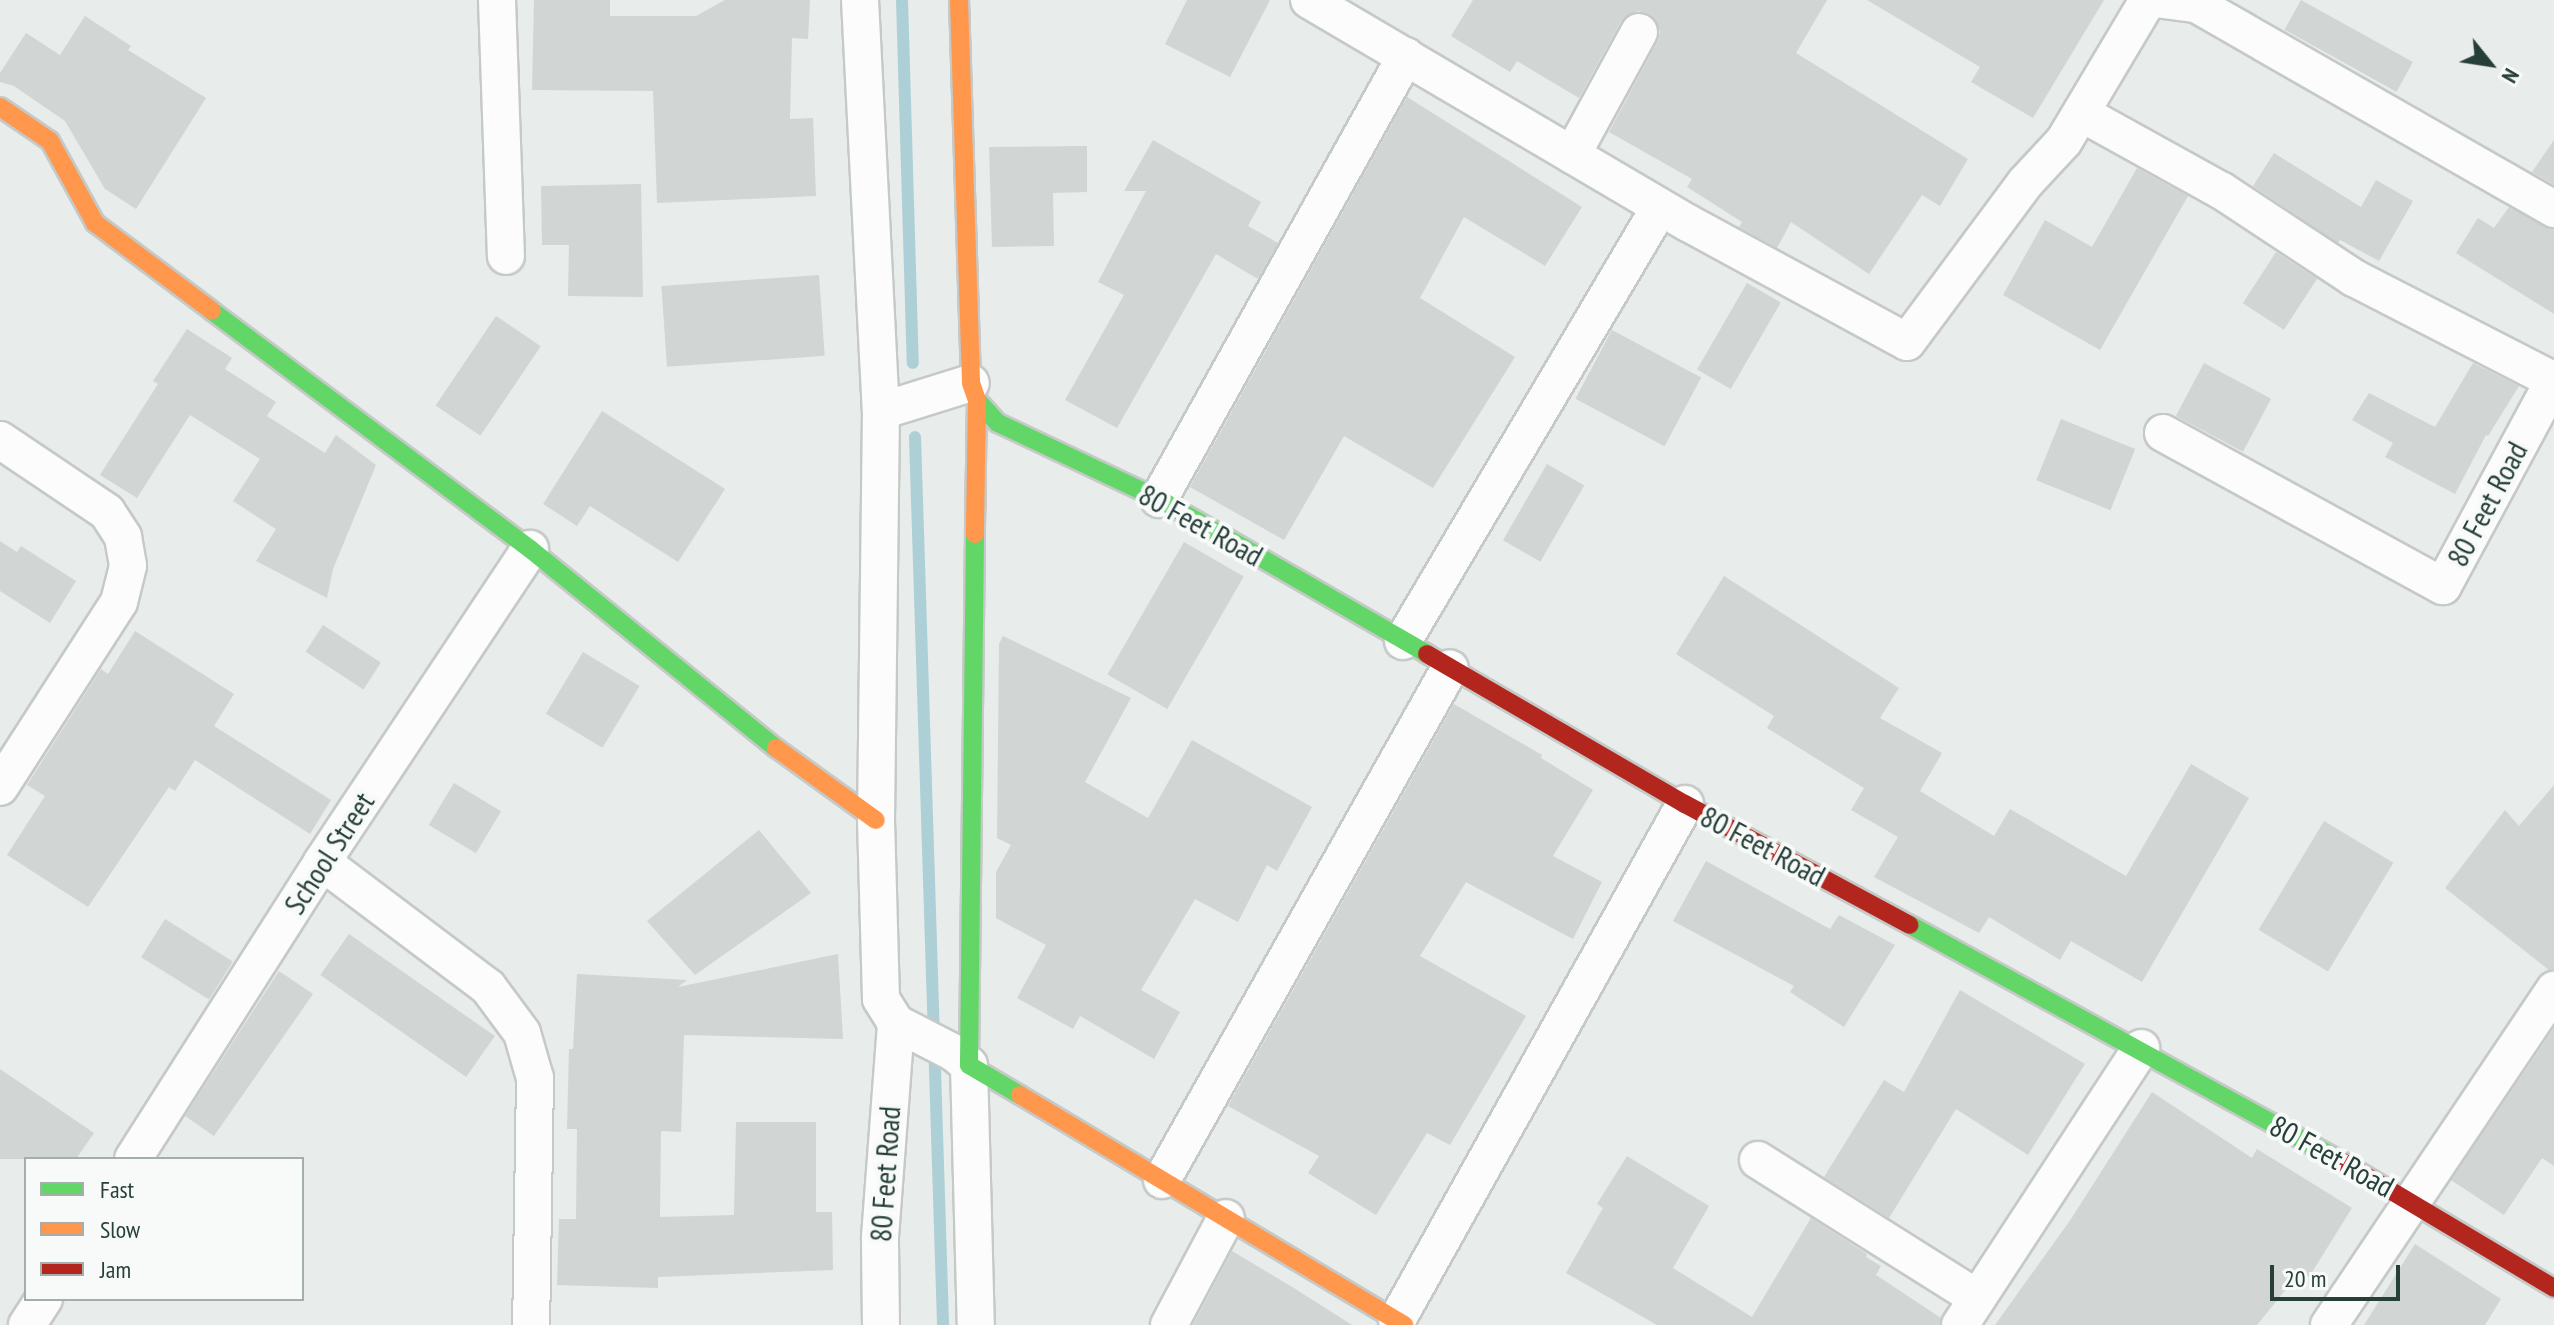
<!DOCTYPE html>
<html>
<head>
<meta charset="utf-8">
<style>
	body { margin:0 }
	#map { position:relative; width:2554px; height:1325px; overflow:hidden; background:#e8ecea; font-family:"PT Sans Narrow",sans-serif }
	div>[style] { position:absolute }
	.stream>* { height:12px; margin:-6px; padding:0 6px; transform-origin:6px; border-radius:6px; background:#adcfd6 }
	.building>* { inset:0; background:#d1d5d3; transform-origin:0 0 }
	.roads { filter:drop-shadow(2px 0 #c5c9c7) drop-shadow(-2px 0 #c5c9c7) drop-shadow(0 2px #c5c9c7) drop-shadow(0 -2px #c5c9c7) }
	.street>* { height:36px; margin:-18px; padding:0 18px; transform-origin:18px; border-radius:18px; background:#fcfcfc }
	.fast>* { height:18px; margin:-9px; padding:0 9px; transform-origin:9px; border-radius:9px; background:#63d668 }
	.slow>* { height:18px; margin:-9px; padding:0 9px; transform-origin:9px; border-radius:9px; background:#ff974d }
	.jam>* { height:18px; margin:-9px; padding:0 9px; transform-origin:9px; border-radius:9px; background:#b3261e }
	span { translate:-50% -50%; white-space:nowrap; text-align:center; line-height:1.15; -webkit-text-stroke:8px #f7faf9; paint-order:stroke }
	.street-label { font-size:30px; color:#273f39 }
	.legend { position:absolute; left:24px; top:1157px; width:280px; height:144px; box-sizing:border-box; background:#f7faf9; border:2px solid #a4afac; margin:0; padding:10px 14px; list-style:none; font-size:24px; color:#273f39 }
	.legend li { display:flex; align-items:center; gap:16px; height:40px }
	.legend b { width:40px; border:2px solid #a4afac }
	.north { position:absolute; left:2450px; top:24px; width:80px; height:80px; -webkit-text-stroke:6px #f7faf9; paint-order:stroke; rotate:120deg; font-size:22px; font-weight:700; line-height:32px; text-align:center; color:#273f39 }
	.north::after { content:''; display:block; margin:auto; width:28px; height:36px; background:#273f39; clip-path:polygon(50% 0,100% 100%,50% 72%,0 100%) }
	.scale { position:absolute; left:2270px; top:1265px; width:130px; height:36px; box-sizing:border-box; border:4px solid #273f39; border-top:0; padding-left:10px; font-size:24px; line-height:28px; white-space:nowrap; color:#273f39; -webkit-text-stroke:6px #f7faf9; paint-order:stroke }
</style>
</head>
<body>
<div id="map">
	<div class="stream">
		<div style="left:902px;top:0;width:363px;rotate:88.3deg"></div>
		<div style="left:915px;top:437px;width:888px;rotate:88.19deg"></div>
	</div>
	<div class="building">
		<div style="clip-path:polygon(534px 0,610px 0,610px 16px,696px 16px,725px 0,810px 0,808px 39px,792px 38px,790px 119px,813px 118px,816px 196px,657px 203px,653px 91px,532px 90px)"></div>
		<div style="clip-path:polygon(1187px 0,1270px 0,1230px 77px,1165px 44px)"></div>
		<div style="clip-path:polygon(1473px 0,1827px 0,1796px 53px,1968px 159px,1940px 206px,1922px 195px,1869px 274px,1791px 222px,1777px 248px,1739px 227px,1742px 222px,1687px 187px,1692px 179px,1609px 132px,1658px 41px,1660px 31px,1650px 14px,1638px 11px,1621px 21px,1579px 98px,1517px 61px,1510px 72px,1451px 36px)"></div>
		<div style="clip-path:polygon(1867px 0,2104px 0,2033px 118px,1971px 82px,1980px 67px)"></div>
		<div style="left:2301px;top:0;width:128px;height:34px;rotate:29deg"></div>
		<div style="clip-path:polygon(85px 16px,131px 46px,128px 50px,206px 98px,136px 209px,105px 189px,65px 121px,14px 86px,0 82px,0 73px,26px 33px,60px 55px)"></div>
		<div style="clip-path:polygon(1407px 97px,1582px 207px,1545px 266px,1464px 217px,1420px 298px,1515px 357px,1433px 488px,1344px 436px,1284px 540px,1190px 487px)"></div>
		<div style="clip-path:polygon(1153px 140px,1261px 202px,1248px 226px,1278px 243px,1258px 279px,1216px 254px,1117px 428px,1065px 400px,1124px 295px,1098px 282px,1146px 191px,1124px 191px)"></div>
		<div style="clip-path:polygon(2554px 140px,2554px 185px,2532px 172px)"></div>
		<div style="clip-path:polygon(1087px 146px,1087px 192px,1053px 193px,1054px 246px,992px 247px,989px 147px)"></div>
		<div style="clip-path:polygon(2274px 153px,2361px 207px,2376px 180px,2413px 201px,2379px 261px,2340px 240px,2338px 243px,2253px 186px)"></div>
		<div style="clip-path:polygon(2137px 168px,2188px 196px,2100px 350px,2003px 295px,2045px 220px,2092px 247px)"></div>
		<div style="clip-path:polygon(641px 184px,643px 297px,568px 296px,569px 245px,542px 245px,541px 186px)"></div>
		<div style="clip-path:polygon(2509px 207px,2554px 230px,2554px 314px,2456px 253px,2478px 218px,2494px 228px)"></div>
		<div style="left:2276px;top:252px;width:49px;height:61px;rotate:33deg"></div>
		<div style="left:819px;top:275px;width:81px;height:158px;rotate:86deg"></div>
		<div style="left:1747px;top:283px;width:39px;height:100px;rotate:30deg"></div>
		<div style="left:496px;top:316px;width:54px;height:108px;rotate:34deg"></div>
		<div style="clip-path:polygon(187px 329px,232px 358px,225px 369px,276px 402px,267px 416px,325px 453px,336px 435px,376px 465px,333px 569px,327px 598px,256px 561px,276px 529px,233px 501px,260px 459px,190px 415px,137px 498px,100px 475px,158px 384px,153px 381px)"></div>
		<div style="left:1612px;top:330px;width:101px;height:78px;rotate:28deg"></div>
		<div style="left:2204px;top:363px;width:76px;height:60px;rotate:28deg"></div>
		<div style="clip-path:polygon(2473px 363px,2519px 386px,2488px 436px,2486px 435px,2455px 494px,2385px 457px,2393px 443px,2352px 420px,2369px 393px,2435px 427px)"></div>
		<div style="clip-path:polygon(602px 411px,725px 489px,678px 562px,590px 506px,577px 526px,543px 504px)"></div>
		<div style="left:2061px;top:419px;width:80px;height:66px;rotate:22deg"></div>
		<div style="left:1547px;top:464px;width:43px;height:88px;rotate:30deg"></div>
		<div style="clip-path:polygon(0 541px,17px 552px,21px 546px,76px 581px,50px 623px,0 591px)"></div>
		<div style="left:1184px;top:542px;width:69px;height:153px;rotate:30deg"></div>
		<div style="clip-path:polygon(1724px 576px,1899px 688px,1880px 718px,1942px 753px,1920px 791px,1994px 836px,2010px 809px,2126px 876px,2191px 764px,2249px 798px,2142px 982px,2071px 941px,2060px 960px,1989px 917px,1979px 933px,1874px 877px,1898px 837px,1851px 810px,1864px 788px,1767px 728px,1774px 716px,1676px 654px)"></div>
		<div style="left:323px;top:625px;width:69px;height:32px;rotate:33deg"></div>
		<div style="clip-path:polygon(135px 631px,234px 694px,214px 726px,331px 800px,310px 834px,195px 760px,175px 791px,169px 787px,88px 907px,7px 855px,45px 796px,27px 785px,101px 669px,108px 674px)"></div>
		<div style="clip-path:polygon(1003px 636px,1131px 698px,1085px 782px,1148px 818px,1192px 740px,1312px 807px,1277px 871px,1267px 865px,1238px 922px,1195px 899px,1141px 990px,1180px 1012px,1154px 1059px,1080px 1016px,1073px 1029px,1017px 998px,1046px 945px,996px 918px,996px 872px,1011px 845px,997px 838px,999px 644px)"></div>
		<div style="left:583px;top:652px;width:66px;height:72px;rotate:31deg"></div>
		<div style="clip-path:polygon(1454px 704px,1542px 755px,1541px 758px,1593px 790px,1553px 856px,1602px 882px,1573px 939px,1466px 882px,1420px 956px,1526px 1016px,1450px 1145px,1427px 1133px,1376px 1215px,1308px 1173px,1319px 1156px,1228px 1106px)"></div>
		<div style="left:454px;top:783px;width:55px;height:49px;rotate:31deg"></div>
		<div style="clip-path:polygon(2554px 785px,2554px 969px,2549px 970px,2445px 888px,2505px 810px,2519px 826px)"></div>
		<div style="left:2324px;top:821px;width:81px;height:127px;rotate:31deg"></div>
		<div style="clip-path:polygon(759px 830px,811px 893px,695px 975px,647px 921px)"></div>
		<div style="clip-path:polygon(1706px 861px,1830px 929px,1839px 915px,1895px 945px,1844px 1027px,1790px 992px,1794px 986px,1673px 921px)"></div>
		<div style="left:165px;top:919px;width:80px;height:45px;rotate:32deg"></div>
		<div style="left:349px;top:934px;width:178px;height:50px;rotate:35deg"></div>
		<div style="clip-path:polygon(838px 954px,843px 1039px,684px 1035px,681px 1132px,661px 1131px,660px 1217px,734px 1215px,736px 1122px,816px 1122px,816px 1212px,832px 1212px,833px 1270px,658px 1277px,658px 1288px,557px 1285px,559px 1219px,576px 1219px,577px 1129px,567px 1129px,569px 1049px,573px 1049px,577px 974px,687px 980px,678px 987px)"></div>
		<div style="clip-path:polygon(279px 971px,313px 994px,214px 1136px,185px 1116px)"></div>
		<div style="clip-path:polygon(1960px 990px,2085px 1064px,2028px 1155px,1956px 1109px,1889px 1218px,1824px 1177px,1884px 1080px,1904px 1092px)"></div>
		<div style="clip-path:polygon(2554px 1028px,2554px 1166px,2542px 1158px,2504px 1215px,2451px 1180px)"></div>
		<div style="clip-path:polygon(0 1069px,94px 1133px,76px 1159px,0 1159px)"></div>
		<div style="clip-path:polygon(2152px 1092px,2252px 1158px,2257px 1149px,2352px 1208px,2309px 1277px,2300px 1272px,2257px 1325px,1995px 1325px,2071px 1219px)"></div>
		<div style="clip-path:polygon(1627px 1156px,1709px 1206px,1673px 1268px,1752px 1317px,1811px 1218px,1867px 1254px,1866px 1257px,1881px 1266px,1876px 1275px,1941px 1318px,1939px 1325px,1657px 1325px,1566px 1273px,1603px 1208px,1597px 1204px)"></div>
		<div style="clip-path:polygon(2415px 1244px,2501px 1299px,2485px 1325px,2364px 1325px)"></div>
		<div style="clip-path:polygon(1232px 1251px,1297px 1290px,1352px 1325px,1193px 1325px)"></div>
	</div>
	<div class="roads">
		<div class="street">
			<div style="left:497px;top:0;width:256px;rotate:88deg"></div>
			<div style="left:860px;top:0;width:412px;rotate:87.1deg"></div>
			<div style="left:881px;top:411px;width:409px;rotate:90.7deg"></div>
			<div style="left:876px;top:820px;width:179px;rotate:88.4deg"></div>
			<div style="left:881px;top:999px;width:28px;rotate:58deg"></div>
			<div style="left:896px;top:1023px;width:65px;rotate:27.3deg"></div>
			<div style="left:954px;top:1053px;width:19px;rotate:39deg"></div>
			<div style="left:969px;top:1065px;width:260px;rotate:88.5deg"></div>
			<div style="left:1309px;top:0;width:440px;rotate:30.5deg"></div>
			<div style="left:1688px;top:223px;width:249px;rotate:28.5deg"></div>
			<div style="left:1907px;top:342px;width:198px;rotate:-53.4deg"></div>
			<div style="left:2025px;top:183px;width:57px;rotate:-47.1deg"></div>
			<div style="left:2064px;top:141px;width:164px;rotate:-59.2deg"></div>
			<div style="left:2163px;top:0;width:33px;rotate:7deg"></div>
			<div style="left:2196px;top:4px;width:413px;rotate:29.8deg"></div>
			<div style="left:2081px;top:113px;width:161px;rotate:29deg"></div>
			<div style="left:2222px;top:191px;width:158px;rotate:33.4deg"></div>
			<div style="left:2354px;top:278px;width:225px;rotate:27.2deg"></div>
			<div style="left:1572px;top:155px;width:140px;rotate:-61.4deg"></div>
			<div style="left:881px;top:411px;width:94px;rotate:-17.3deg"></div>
			<div style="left:2163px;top:433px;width:319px;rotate:28.7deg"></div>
			<div style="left:2443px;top:586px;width:234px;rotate:-61.7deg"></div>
			<div style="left:0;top:440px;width:129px;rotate:33.9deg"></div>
			<div style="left:107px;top:512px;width:30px;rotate:57deg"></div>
			<div style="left:123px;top:537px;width:29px;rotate:80deg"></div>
			<div style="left:128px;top:566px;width:37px;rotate:104deg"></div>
			<div style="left:119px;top:602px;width:220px;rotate:122.8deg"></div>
			<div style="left:1159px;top:499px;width:507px;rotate:-60.86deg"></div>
			<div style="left:1403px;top:641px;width:504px;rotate:-59.37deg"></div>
			<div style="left:322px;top:862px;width:208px;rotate:37deg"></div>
			<div style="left:488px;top:987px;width:57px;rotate:53.5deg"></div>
			<div style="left:522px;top:1033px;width:47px;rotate:73.9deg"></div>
			<div style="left:535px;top:1078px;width:247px;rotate:90.9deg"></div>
			<div style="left:133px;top:1159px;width:352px;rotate:-57.5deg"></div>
			<div style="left:322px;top:862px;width:376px;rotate:-56.4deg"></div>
			<div style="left:1758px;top:1160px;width:259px;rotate:32.2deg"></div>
			<div style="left:1162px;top:1180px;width:587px;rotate:-60.64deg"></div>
			<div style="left:1397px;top:1320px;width:591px;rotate:-60.83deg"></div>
			<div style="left:27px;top:1325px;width:31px;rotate:-57deg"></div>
			<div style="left:881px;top:1325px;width:88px;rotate:-90.7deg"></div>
			<div style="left:880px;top:1237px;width:215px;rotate:-85.7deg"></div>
			<div style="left:1169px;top:1325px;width:121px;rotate:-62deg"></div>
			<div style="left:1960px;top:1325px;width:331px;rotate:-56.8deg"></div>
			<div style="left:2329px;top:1325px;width:404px;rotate:-56.1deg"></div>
		</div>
		<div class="fast">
			<div style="left:212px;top:311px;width:397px;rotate:36.8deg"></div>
			<div style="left:530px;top:549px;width:316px;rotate:39deg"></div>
			<div style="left:977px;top:400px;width:31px;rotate:48deg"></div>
			<div style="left:998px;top:423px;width:178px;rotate:25.3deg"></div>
			<div style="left:1159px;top:499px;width:310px;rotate:30deg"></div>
			<div style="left:975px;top:534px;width:531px;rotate:90.65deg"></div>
			<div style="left:969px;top:1065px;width:59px;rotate:30.5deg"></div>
			<div style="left:1910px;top:925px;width:491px;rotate:28.7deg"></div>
		</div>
		<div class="slow">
			<div style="left:959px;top:0;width:383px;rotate:88.2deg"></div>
			<div style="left:971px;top:383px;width:18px;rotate:71deg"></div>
			<div style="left:977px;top:400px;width:134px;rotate:90.9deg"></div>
			<div style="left:0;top:107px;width:60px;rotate:34.2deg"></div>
			<div style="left:50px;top:141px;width:94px;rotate:61.2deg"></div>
			<div style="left:95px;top:223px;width:146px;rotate:36.9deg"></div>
			<div style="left:776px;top:748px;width:123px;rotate:35.8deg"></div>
			<div style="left:1020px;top:1095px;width:448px;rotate:30.9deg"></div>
		</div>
		<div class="jam">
			<div style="left:1427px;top:654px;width:298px;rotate:30.2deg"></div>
			<div style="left:1685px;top:804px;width:255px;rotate:28.3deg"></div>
			<div style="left:2341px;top:1161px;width:248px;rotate:30.8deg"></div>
		</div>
	</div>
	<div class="street-label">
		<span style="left:2487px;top:504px;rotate:-62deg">80 Feet Road</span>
		<span style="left:1201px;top:525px;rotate:29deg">80 Feet Road</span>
		<span style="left:1763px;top:846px;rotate:28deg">80 Feet Road</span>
		<span style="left:329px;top:853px;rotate:-57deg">School Street</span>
		<span style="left:2332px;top:1156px;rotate:29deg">80 Feet Road</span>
		<span style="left:885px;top:1174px;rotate:-86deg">80 Feet Road</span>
	</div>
	<ul class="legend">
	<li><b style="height:10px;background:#63d668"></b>Fast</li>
	<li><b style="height:10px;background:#ff974d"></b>Slow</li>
	<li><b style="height:10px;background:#b3261e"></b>Jam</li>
	</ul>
	<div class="north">N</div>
	<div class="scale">20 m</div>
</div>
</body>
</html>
